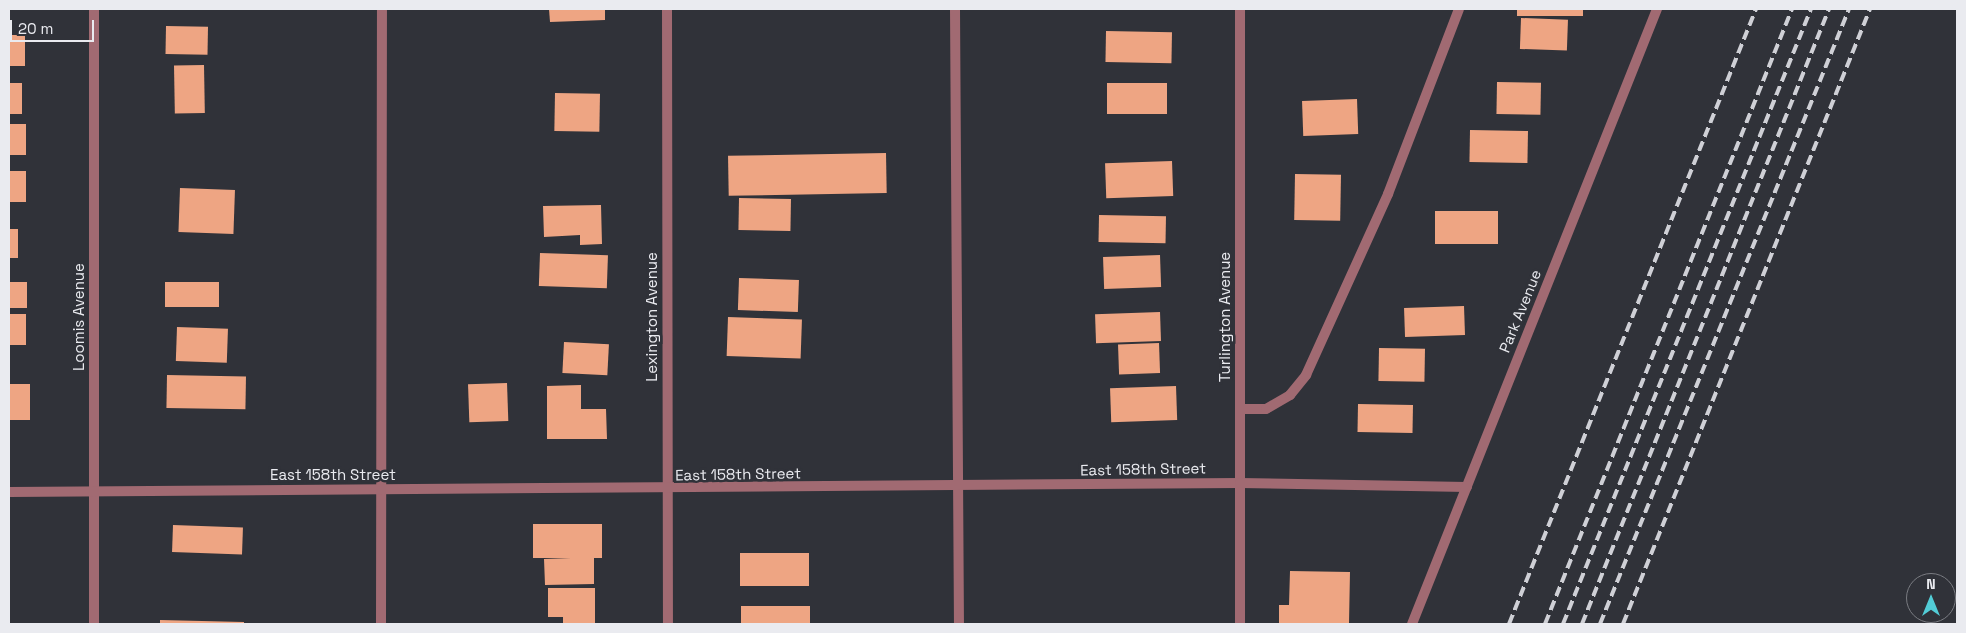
<!DOCTYPE html>
<html>
<head>
<meta charset="utf-8">
<style>
	body { margin:0 }
	#map { position:relative; width:1966px; height:633px; overflow:hidden; background:#303239; font-family:"Space Grotesk",sans-serif }
	div>[style] { position:absolute }
	.building>* { inset:0; background:#eea583; transform-origin:0 0 }
	.service>* { height:10px; margin:-5px; padding:0 5px; transform-origin:5px; border-radius:5px; background:#a16a72 }
	.minor>* { height:10px; margin:-5px; padding:0 5px; transform-origin:5px; border-radius:5px; background:#a16a72 }
	.tertiary>* { height:10px; margin:-5px; padding:0 5px; transform-origin:5px; border-radius:5px; background:#a16a72 }
	.rail>* { height:4px; margin-top:-2px; transform-origin:0; background:repeating-linear-gradient(90deg,#cfd0d6 0 10px,transparent 0 15px) }
	span { translate:-50% -50%; white-space:nowrap; text-align:center; line-height:1.15; -webkit-text-stroke:5px #303239; paint-order:stroke }
	.street-label { font-size:15px; color:#eaebf0 }
	.frame { position:absolute; inset:0; border:10px solid #eaebf0; pointer-events:none }
	.north { position:absolute; left:1906px; top:573px; width:50px; height:50px; box-sizing:border-box; background:#303239; border:1px solid #7a7c82; border-radius:50%; rotate:0deg; font-size:14px; font-weight:700; line-height:20px; text-align:center; color:#eaebf0 }
	.north::after { content:''; display:block; margin:auto; width:18px; height:22px; background:#52ccd6; clip-path:polygon(50% 0,100% 100%,50% 72%,0 100%) }
	.scale { position:absolute; left:10px; top:20px; width:84px; height:22px; box-sizing:border-box; border:2px solid #eaebf0; border-top:0; padding-left:6px; font-size:15px; line-height:18px; white-space:nowrap; color:#eaebf0; -webkit-text-stroke:4px #303239; paint-order:stroke }
</style>
</head>
<body>
<div id="map">
	<div class="building">
		<div style="clip-path:polygon(549px 9px,605px 9px,605px 20px,550px 22px)"></div>
		<div style="left:1517px;top:9px;width:66px;height:7px"></div>
		<div style="left:1521px;top:18px;width:47px;height:31px;rotate:2deg"></div>
		<div style="left:166px;top:26px;width:42px;height:28px;rotate:1deg"></div>
		<div style="left:1106px;top:31px;width:66px;height:31px;rotate:1deg"></div>
		<div style="left:9px;top:35px;width:16px;height:31px"></div>
		<div style="left:204px;top:65px;width:48px;height:30px;rotate:89deg"></div>
		<div style="left:1497px;top:82px;width:44px;height:32px;rotate:1deg"></div>
		<div style="left:9px;top:83px;width:13px;height:31px"></div>
		<div style="left:1107px;top:83px;width:60px;height:31px"></div>
		<div style="left:555px;top:93px;width:45px;height:38px;rotate:1deg"></div>
		<div style="left:1357px;top:99px;width:35px;height:55px;rotate:88deg"></div>
		<div style="left:9px;top:124px;width:17px;height:31px"></div>
		<div style="left:1470px;top:130px;width:58px;height:32px;rotate:1deg"></div>
		<div style="left:886px;top:153px;width:40px;height:158px;rotate:89deg"></div>
		<div style="left:1172px;top:161px;width:35px;height:67px;rotate:88deg"></div>
		<div style="left:9px;top:171px;width:17px;height:31px"></div>
		<div style="left:1295px;top:174px;width:46px;height:46px;rotate:1deg"></div>
		<div style="left:180px;top:188px;width:55px;height:44px;rotate:2deg"></div>
		<div style="left:739px;top:198px;width:52px;height:32px;rotate:1deg"></div>
		<div style="clip-path:polygon(601px 205px,602px 244px,580px 245px,580px 235px,544px 237px,543px 206px)"></div>
		<div style="left:1498px;top:211px;width:33px;height:63px;rotate:90deg"></div>
		<div style="left:1099px;top:215px;width:67px;height:27px;rotate:1deg"></div>
		<div style="left:9px;top:229px;width:9px;height:29px"></div>
		<div style="left:540px;top:253px;width:68px;height:33px;rotate:2deg"></div>
		<div style="left:1160px;top:255px;width:32px;height:57px;rotate:88deg"></div>
		<div style="left:739px;top:278px;width:60px;height:32px;rotate:2deg"></div>
		<div style="left:9px;top:282px;width:18px;height:26px"></div>
		<div style="left:165px;top:282px;width:54px;height:25px"></div>
		<div style="left:1464px;top:306px;width:29px;height:60px;rotate:88deg"></div>
		<div style="left:1160px;top:312px;width:29px;height:65px;rotate:88deg"></div>
		<div style="left:9px;top:314px;width:17px;height:31px"></div>
		<div style="left:728px;top:317px;width:74px;height:39px;rotate:2deg"></div>
		<div style="left:177px;top:327px;width:51px;height:34px;rotate:2deg"></div>
		<div style="left:564px;top:342px;width:45px;height:31px;rotate:3deg"></div>
		<div style="left:1159px;top:343px;width:30px;height:41px;rotate:88deg"></div>
		<div style="left:1379px;top:348px;width:46px;height:33px;rotate:1deg"></div>
		<div style="left:167px;top:375px;width:79px;height:33px;rotate:1deg"></div>
		<div style="left:507px;top:383px;width:38px;height:39px;rotate:88deg"></div>
		<div style="left:9px;top:384px;width:21px;height:36px"></div>
		<div style="clip-path:polygon(581px 385px,581px 409px,606px 409px,607px 439px,547px 439px,547px 386px)"></div>
		<div style="left:1176px;top:386px;width:34px;height:66px;rotate:88deg"></div>
		<div style="left:1358px;top:404px;width:55px;height:28px;rotate:1deg"></div>
		<div style="clip-path:polygon(533px 524px,602px 524px,602px 558px,594px 558px,594px 584px,545px 585px,544px 559px,571px 558px,533px 558px)"></div>
		<div style="left:173px;top:525px;width:70px;height:27px;rotate:2deg"></div>
		<div style="left:809px;top:553px;width:33px;height:69px;rotate:90deg"></div>
		<div style="clip-path:polygon(1290px 571px,1350px 572px,1349px 624px,1279px 624px,1279px 605px,1289px 605px)"></div>
		<div style="clip-path:polygon(548px 588px,595px 588px,595px 624px,563px 624px,563px 617px,548px 617px)"></div>
		<div style="left:741px;top:606px;width:69px;height:18px"></div>
		<div style="clip-path:polygon(160px 620px,244px 622px,244px 624px,160px 624px)"></div>
	</div>
	<div class="service">
		<div style="left:955px;top:9px;width:615px;rotate:89.63deg"></div>
		<div style="left:1240px;top:409px;width:26px"></div>
		<div style="left:1266px;top:409px;width:28px;rotate:-30deg"></div>
		<div style="left:1290px;top:395px;width:26px;rotate:-51deg"></div>
		<div style="left:1306px;top:375px;width:199px;rotate:-65.6deg"></div>
		<div style="left:1388px;top:194px;width:198px;rotate:-69deg"></div>
		<div style="left:381px;top:624px;width:615px;rotate:-89.91deg"></div>
	</div>
	<div class="minor">
		<div style="left:94px;top:9px;width:615px;rotate:90deg"></div>
		<div style="left:667px;top:9px;width:615px;rotate:89.91deg"></div>
		<div style="left:1240px;top:9px;width:615px;rotate:90deg"></div>
		<div style="left:9px;top:492px;width:1231px;rotate:-0.42deg"></div>
		<div style="left:1240px;top:483px;width:227px;rotate:1deg"></div>
	</div>
	<div class="tertiary">
		<div style="left:1412px;top:624px;width:662px;rotate:-68.28deg"></div>
	</div>
	<div class="rail">
		<div style="left:1509px;top:624px;width:663px;rotate:-68.12deg"></div>
		<div style="left:1545px;top:624px;width:663px;rotate:-68.12deg"></div>
		<div style="left:1563px;top:624px;width:663px;rotate:-68.04deg"></div>
		<div style="left:1582px;top:624px;width:663px;rotate:-68.12deg"></div>
		<div style="left:1600px;top:624px;width:663px;rotate:-67.96deg"></div>
		<div style="left:1623px;top:624px;width:663px;rotate:-68.12deg"></div>
	</div>
	<div class="street-label">
		<span style="left:1520px;top:311px;rotate:-68deg">Park Avenue</span>
		<span style="left:79px;top:317px;rotate:-90deg">Loomis Avenue</span>
		<span style="left:652px;top:317px;rotate:-90deg">Lexington Avenue</span>
		<span style="left:1225px;top:317px;rotate:-90deg">Turlington Avenue</span>
		<span style="left:1143px;top:469px;rotate:-1deg">East 158th Street</span>
		<span style="left:738px;top:474px;rotate:-1deg">East 158th Street</span>
		<span style="left:333px;top:475px">East 158th Street</span>
	</div>
	<div class="frame"></div>
	<div class="north">N</div>
	<div class="scale">20 m</div>
</div>
</body>
</html>
